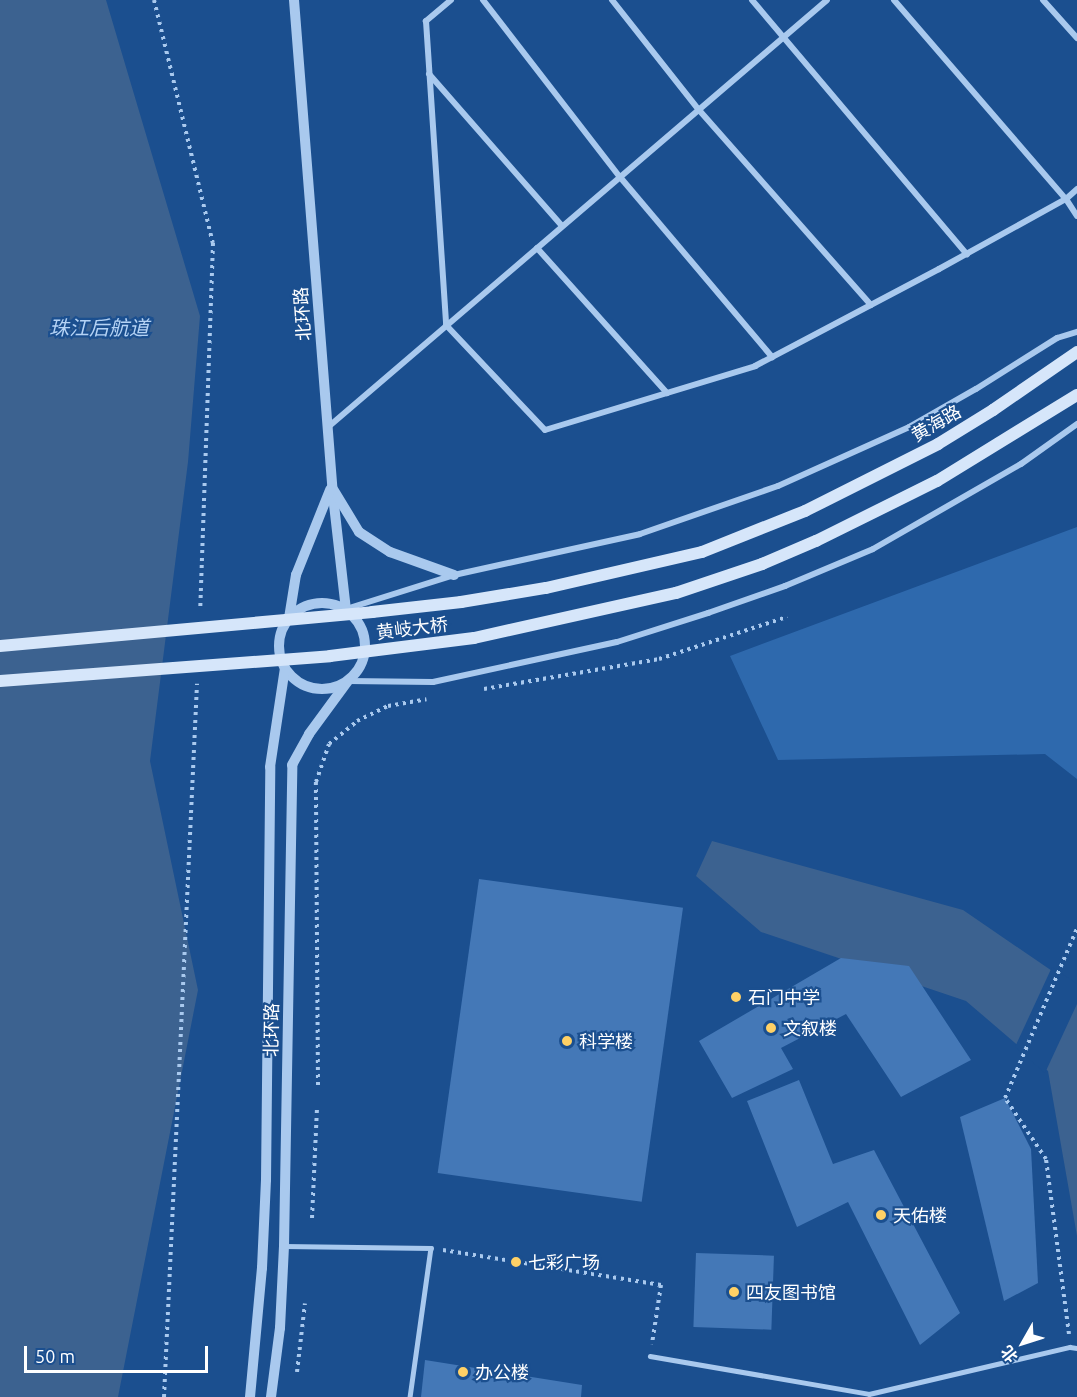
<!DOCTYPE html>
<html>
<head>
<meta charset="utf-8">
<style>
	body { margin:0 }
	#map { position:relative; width:1077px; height:1397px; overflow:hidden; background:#1b4f8f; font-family:Ubuntu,"Noto Sans SC",sans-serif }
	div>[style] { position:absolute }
	.green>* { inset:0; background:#2e69ad }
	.water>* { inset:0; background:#3c6290 }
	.pier>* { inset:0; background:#1b4f8f }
	.building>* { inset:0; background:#4478b7; transform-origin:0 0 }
	.path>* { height:4px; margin-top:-2px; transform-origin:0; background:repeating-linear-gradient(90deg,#a9c9ee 0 3px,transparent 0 7.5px) }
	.service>* { height:4.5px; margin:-2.25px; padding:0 2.25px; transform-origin:2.25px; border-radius:2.25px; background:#a9c9ee }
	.minor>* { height:6px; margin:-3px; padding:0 3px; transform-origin:3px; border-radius:3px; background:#a9c9ee }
	.tertiary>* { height:10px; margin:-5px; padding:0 5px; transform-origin:5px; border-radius:5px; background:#a9c9ee }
	.tertiary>.ring { margin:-5px; padding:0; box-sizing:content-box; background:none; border:10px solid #a9c9ee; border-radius:50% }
	.secondary>* { height:12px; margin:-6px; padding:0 6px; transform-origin:6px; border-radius:6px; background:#d6e6fa }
	.secondary-bridge>* { height:12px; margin:-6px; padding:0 6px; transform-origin:6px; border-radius:6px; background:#d6e6fa }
	.dots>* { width:16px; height:16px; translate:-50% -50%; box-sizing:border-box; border:3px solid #1b4f8f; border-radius:50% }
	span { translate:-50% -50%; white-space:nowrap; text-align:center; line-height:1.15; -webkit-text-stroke:4.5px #1b4f8f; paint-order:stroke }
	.street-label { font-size:18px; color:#fff }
	.poi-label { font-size:18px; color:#fff }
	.left { translate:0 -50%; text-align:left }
	.water-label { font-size:20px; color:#b5d3f5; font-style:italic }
	.north { position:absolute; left:993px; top:1313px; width:60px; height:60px; -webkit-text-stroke:4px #1b4f8f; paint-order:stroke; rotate:231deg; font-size:16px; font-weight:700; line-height:24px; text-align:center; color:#fff }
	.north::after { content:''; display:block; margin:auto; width:21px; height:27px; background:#fff; clip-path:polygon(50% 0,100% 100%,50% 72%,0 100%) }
	.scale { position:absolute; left:24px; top:1346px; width:184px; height:27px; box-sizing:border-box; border:3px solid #fff; border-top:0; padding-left:8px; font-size:18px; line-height:21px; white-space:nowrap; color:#fff; -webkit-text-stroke:4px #1b4f8f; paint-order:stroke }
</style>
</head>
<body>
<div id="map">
	<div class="green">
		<div style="clip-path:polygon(1077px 527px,1077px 779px,1045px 754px,778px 760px,730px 656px)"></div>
	</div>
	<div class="water">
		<div style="clip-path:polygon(0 0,106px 0,200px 316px,188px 462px,150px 761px,198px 990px,118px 1397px,0 1397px)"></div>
		<div style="clip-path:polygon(712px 841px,963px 910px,1077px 988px,1077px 1236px,1048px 1071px,966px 1001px,761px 932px,696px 876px)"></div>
	</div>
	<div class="pier">
		<div style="clip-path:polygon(1052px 967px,1077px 984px,1077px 1004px,1045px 1073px,1015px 1047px)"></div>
	</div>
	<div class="building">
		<div style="left:479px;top:879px;width:206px;height:297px;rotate:8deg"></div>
		<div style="clip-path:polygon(841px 958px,909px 966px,971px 1060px,901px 1097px,846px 1014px,781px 1048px,793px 1069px,732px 1098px,699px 1041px)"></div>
		<div style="clip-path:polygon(799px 1080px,833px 1164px,874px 1150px,960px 1313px,920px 1345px,848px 1202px,797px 1227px,747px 1101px)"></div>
		<div style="clip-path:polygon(1005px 1098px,1031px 1149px,1038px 1283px,1004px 1301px,960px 1117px)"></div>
		<div style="left:696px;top:1253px;width:78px;height:74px;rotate:2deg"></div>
		<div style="clip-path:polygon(425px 1360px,582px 1385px,581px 1397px,421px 1397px)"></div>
	</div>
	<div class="path">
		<div style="left:154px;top:0;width:250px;rotate:76.4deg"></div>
		<div style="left:213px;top:243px;width:367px;rotate:92deg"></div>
		<div style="left:484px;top:689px;width:178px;rotate:-9.7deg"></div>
		<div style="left:659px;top:659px;width:135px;rotate:-18.2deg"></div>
		<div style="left:318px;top:1085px;width:303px;rotate:-90.4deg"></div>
		<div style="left:316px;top:782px;width:40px;rotate:-71.1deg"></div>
		<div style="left:329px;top:744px;width:36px;rotate:-39deg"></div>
		<div style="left:357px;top:721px;width:34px;rotate:-26deg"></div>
		<div style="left:388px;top:706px;width:39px;rotate:-10deg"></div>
		<div style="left:312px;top:1218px;width:109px;rotate:-87.4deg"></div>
		<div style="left:443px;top:1250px;width:221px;rotate:9.1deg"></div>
		<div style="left:661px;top:1285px;width:60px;rotate:98.7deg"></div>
		<div style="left:1069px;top:1334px;width:177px;rotate:-97.5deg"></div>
		<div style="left:1046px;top:1159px;width:73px;rotate:-123.9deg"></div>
		<div style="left:1005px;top:1098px;width:185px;rotate:-67deg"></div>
		<div style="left:297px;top:1372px;width:69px;rotate:-83.4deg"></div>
		<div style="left:164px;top:1397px;width:714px;rotate:-87.35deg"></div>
	</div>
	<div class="service">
		<div style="left:284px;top:1246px;width:147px;rotate:0.8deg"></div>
		<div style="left:431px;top:1248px;width:150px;rotate:98deg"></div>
		<div style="left:650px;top:1356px;width:222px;rotate:9.8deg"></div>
		<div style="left:869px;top:1394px;width:206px;rotate:-13.2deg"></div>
		<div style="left:1070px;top:1347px;width:7px;rotate:8deg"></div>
	</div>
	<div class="minor">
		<div style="left:451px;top:0;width:33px;rotate:140deg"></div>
		<div style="left:426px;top:21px;width:305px;rotate:86.2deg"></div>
		<div style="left:446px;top:325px;width:144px;rotate:46.7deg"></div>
		<div style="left:545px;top:430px;width:220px;rotate:-16.9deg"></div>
		<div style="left:755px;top:366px;width:208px;rotate:-27.8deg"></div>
		<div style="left:939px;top:269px;width:145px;rotate:-28.9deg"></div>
		<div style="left:1066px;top:199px;width:15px;rotate:-42deg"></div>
		<div style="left:483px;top:0;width:224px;rotate:52.3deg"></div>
		<div style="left:620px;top:177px;width:236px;rotate:49.8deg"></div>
		<div style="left:612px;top:0;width:140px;rotate:51.7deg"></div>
		<div style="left:699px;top:110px;width:260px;rotate:48.6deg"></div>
		<div style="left:752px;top:0;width:333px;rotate:49.8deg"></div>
		<div style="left:894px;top:0;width:263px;rotate:49.2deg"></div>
		<div style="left:1066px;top:199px;width:20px;rotate:57deg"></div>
		<div style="left:1043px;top:0;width:51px;rotate:48.2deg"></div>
		<div style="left:429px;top:74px;width:202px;rotate:48.8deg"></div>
		<div style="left:537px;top:248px;width:195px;rotate:48.1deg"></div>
		<div style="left:327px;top:428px;width:658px;rotate:-40.56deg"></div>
		<div style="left:346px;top:609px;width:113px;rotate:-17.5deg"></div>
		<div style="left:454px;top:575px;width:190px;rotate:-12.4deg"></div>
		<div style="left:640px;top:534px;width:146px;rotate:-19.2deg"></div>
		<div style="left:778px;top:486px;width:144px;rotate:-24.2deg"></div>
		<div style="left:909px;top:427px;width:77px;rotate:-29.6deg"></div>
		<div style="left:976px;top:389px;width:96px;rotate:-32.2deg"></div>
		<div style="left:1057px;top:338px;width:21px;rotate:-17deg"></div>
		<div style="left:348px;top:681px;width:85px;rotate:0.7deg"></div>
		<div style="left:433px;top:682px;width:188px;rotate:-12.3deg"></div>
		<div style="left:617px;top:642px;width:96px;rotate:-17.7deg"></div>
		<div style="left:708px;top:613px;width:82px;rotate:-19.3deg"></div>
		<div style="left:785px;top:586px;width:95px;rotate:-22.8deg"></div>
		<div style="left:873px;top:549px;width:171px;rotate:-29.9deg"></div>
		<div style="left:1021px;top:464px;width:69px;rotate:-35.5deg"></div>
	</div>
	<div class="tertiary">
		<div style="left:294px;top:0;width:488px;rotate:85.5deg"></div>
		<div style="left:332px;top:487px;width:123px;rotate:83.5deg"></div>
		<div style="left:333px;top:489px;width:50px;rotate:58.8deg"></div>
		<div style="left:359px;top:532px;width:37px;rotate:33deg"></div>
		<div style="left:390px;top:552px;width:68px;rotate:19.8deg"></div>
		<div class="ring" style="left:279px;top:603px;width:76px;height:76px"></div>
		<div style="left:289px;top:618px;width:44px;rotate:-80.8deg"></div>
		<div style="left:296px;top:575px;width:92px;rotate:-68.2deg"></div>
		<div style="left:250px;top:1397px;width:130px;rotate:-84.7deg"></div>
		<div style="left:262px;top:1268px;width:88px;rotate:-87.4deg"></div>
		<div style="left:266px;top:1180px;width:413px;rotate:-89.4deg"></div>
		<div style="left:270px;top:767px;width:100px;rotate:-81.4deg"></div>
		<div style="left:271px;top:1397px;width:70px;rotate:-82.6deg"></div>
		<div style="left:280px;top:1328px;width:82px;rotate:-87.2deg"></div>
		<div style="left:284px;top:1246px;width:481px;rotate:-89deg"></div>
		<div style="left:292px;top:765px;width:35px;rotate:-61deg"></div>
		<div style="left:309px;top:734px;width:66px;rotate:-53.7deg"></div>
	</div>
	<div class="secondary">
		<div style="left:805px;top:511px;width:149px;rotate:-26.7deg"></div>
		<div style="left:938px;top:444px;width:65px;rotate:-31.7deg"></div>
		<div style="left:993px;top:410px;width:102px;rotate:-34.6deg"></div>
		<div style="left:816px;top:541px;width:135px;rotate:-26.4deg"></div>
		<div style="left:937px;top:481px;width:164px;rotate:-31.6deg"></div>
	</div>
	<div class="secondary-bridge">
		<div style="left:0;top:646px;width:374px;rotate:-5.2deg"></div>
		<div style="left:372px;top:612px;width:90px;rotate:-6.4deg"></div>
		<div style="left:461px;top:602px;width:86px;rotate:-9.4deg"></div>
		<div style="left:546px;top:588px;width:160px;rotate:-13deg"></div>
		<div style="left:702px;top:552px;width:111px;rotate:-21.7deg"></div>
		<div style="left:0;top:681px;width:331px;rotate:-4.3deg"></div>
		<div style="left:330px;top:656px;width:145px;rotate:-7.1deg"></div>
		<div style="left:474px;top:638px;width:207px;rotate:-12.6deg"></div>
		<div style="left:676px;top:593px;width:91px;rotate:-18.6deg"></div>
		<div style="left:762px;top:564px;width:59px;rotate:-23.1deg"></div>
	</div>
	<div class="dots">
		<div style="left:736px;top:997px;background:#ffd166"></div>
		<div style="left:771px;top:1028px;background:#ffd166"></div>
		<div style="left:567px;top:1041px;background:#ffd166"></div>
		<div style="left:881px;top:1215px;background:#ffd166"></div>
		<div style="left:516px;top:1262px;background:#ffd166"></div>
		<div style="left:734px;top:1292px;background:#ffd166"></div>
		<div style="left:463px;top:1372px;background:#ffd166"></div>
	</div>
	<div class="street-label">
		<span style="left:302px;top:314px;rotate:-94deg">北环路</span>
		<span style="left:936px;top:423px;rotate:-30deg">黄海路</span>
		<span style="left:412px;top:628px;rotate:-7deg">黄岐大桥</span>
		<span style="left:271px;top:1030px;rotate:-89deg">北环路</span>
	</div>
	<div class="poi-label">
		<span class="left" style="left:748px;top:997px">石门中学</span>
		<span class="left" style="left:783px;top:1028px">文叙楼</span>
		<span class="left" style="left:579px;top:1041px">科学楼</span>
		<span class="left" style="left:893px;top:1215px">天佑楼</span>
		<span class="left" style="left:528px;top:1262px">七彩广场</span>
		<span class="left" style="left:746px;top:1292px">四友图书馆</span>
		<span class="left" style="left:475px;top:1372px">办公楼</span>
	</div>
	<div class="water-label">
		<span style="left:99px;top:327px">珠江后航道</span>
	</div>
	<div class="north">北</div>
	<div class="scale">50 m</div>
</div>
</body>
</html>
